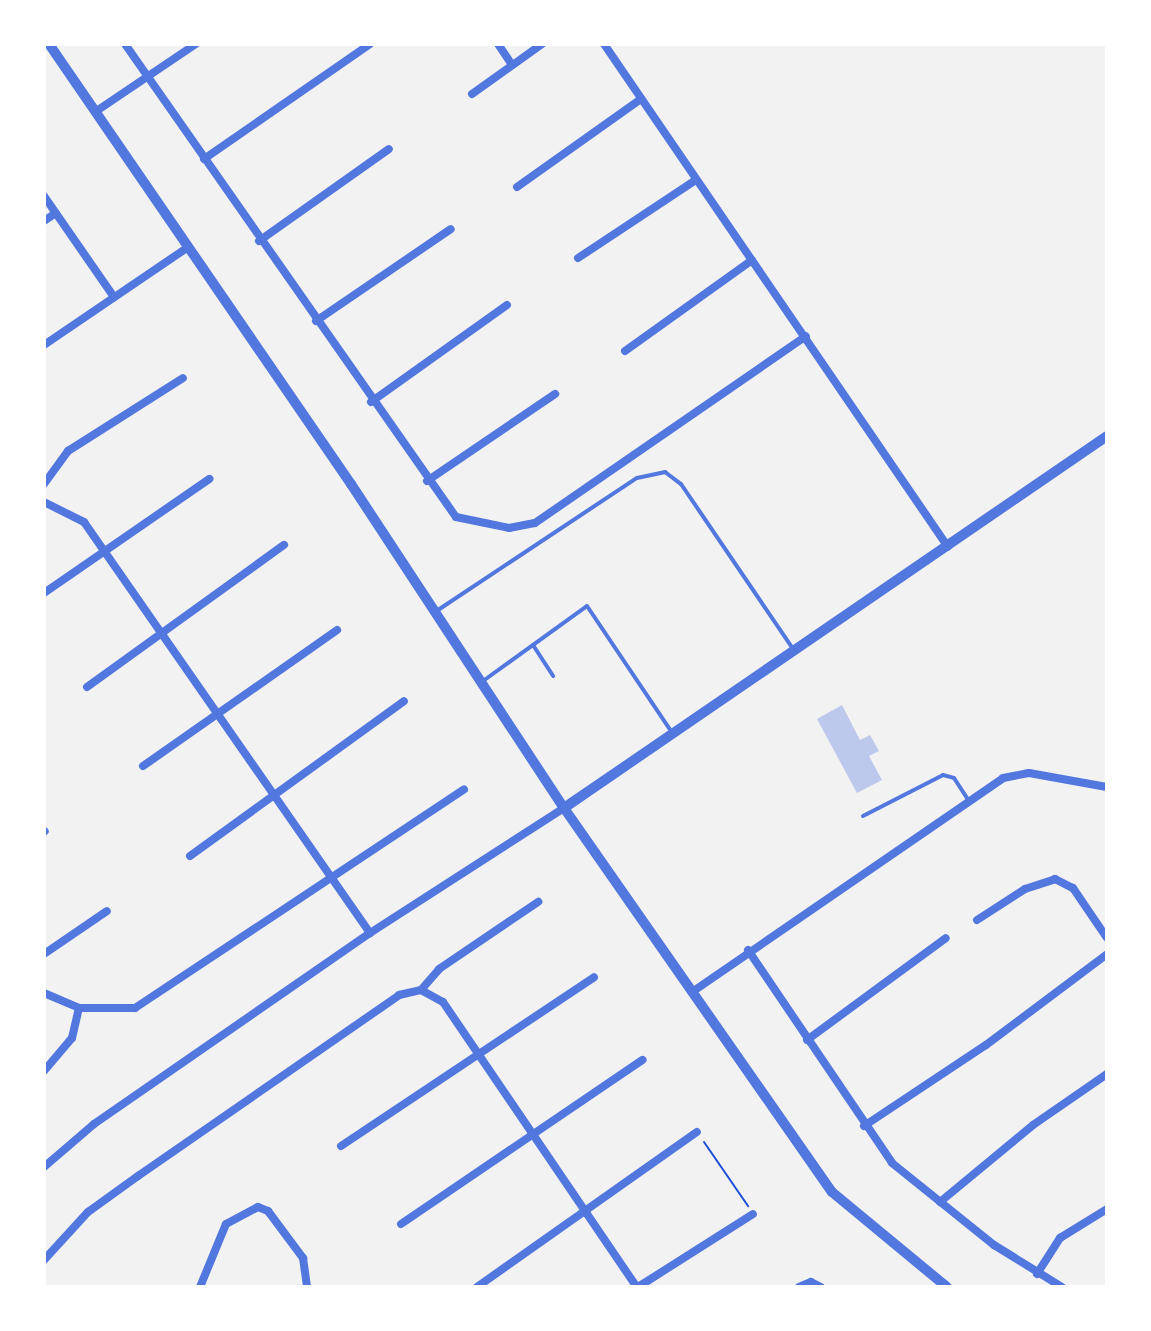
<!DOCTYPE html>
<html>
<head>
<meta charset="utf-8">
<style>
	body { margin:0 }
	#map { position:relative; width:1151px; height:1331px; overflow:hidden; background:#f2f2f2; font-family:"DM Sans",sans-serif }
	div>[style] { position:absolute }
	.building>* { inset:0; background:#bdc9ec }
	.path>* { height:2px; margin:-1px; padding:0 1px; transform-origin:1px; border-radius:1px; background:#1d4ed8 }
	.service>* { height:4px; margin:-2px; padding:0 2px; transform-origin:2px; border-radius:2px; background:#5277de }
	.minor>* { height:8px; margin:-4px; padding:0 4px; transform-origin:4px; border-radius:4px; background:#5277de }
	.tertiary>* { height:10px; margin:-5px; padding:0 5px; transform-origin:5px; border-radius:5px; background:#5277de }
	span { translate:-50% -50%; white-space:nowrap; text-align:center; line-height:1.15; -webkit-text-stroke:8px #fff; paint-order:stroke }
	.frame { position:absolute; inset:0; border:46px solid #fff; pointer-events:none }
</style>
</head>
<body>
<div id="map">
	<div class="building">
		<div style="clip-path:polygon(842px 705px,860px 740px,870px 735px,879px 751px,869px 756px,882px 780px,857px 793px,817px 719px)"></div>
	</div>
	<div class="path">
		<div style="left:704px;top:1142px;width:78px;rotate:55.5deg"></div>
	</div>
	<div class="service">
		<div style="left:435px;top:612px;width:242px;rotate:-33.6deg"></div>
		<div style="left:637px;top:478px;width:29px;rotate:-12deg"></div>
		<div style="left:665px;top:472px;width:20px;rotate:37deg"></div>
		<div style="left:681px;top:484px;width:199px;rotate:55.8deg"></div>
		<div style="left:533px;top:645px;width:37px;rotate:57deg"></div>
		<div style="left:483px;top:681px;width:128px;rotate:-35.8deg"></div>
		<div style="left:587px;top:606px;width:151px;rotate:56.1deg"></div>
		<div style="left:863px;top:816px;width:90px;rotate:-27.1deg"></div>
		<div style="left:943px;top:775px;width:11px;rotate:15deg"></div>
		<div style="left:954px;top:778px;width:27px;rotate:57deg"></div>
	</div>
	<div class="minor">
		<div style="left:125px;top:44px;width:577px;rotate:55.02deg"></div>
		<div style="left:456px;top:517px;width:54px;rotate:11.7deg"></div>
		<div style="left:509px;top:528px;width:26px;rotate:-11deg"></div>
		<div style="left:535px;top:523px;width:329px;rotate:-34.6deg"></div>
		<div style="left:498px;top:44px;width:25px;rotate:56deg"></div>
		<div style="left:604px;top:44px;width:609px;rotate:55.63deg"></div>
		<div style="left:472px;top:94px;width:86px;rotate:-35.5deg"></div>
		<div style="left:95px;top:112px;width:122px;rotate:-34deg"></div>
		<div style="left:204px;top:159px;width:202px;rotate:-34.7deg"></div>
		<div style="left:517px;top:187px;width:152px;rotate:-35.4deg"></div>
		<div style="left:44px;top:196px;width:123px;rotate:55.3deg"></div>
		<div style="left:44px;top:221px;width:14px;rotate:-34deg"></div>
		<div style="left:259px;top:241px;width:159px;rotate:-35.3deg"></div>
		<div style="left:578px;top:258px;width:141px;rotate:-33.5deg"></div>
		<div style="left:316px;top:321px;width:163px;rotate:-34.3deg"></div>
		<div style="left:44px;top:345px;width:174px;rotate:-34.2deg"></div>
		<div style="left:625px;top:351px;width:156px;rotate:-35.6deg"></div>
		<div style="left:371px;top:402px;width:167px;rotate:-35.5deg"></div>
		<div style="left:427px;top:481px;width:155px;rotate:-34.2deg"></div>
		<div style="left:44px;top:484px;width:41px;rotate:-54deg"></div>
		<div style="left:68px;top:451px;width:136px;rotate:-32.4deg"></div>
		<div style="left:44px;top:502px;width:45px;rotate:26.6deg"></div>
		<div style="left:84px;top:522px;width:501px;rotate:55.17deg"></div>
		<div style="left:44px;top:593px;width:201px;rotate:-34.6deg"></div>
		<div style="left:87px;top:687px;width:243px;rotate:-35.8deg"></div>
		<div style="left:143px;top:766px;width:237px;rotate:-35deg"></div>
		<div style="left:44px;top:832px;width:1px;rotate:-45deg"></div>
		<div style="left:190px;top:856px;width:264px;rotate:-35.9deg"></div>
		<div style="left:977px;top:920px;width:57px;rotate:-32.9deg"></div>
		<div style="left:1025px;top:889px;width:32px;rotate:-18deg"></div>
		<div style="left:1055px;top:879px;width:20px;rotate:27deg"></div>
		<div style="left:1073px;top:888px;width:60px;rotate:55.8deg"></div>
		<div style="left:748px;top:950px;width:257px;rotate:55.9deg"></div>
		<div style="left:892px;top:1163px;width:131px;rotate:38.8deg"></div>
		<div style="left:994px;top:1245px;width:80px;rotate:31.7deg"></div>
		<div style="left:44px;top:954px;width:76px;rotate:-34.3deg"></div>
		<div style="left:421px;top:990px;width:28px;rotate:-49deg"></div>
		<div style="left:439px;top:969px;width:120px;rotate:-34.1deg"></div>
		<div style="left:695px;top:990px;width:374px;rotate:-34.5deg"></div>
		<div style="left:1003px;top:778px;width:26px;rotate:-11deg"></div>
		<div style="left:1029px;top:773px;width:79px;rotate:10.2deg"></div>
		<div style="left:44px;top:993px;width:38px;rotate:23deg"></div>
		<div style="left:79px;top:1008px;width:56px"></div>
		<div style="left:135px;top:1008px;width:395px;rotate:-33.6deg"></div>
		<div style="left:807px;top:1040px;width:172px;rotate:-36.3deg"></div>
		<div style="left:44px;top:1071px;width:43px;rotate:-49.7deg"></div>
		<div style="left:72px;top:1038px;width:31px;rotate:-77deg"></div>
		<div style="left:864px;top:1126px;width:146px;rotate:-33.6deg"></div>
		<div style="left:986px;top:1045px;width:151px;rotate:-36.9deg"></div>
		<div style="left:341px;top:1146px;width:304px;rotate:-33.7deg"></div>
		<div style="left:44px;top:1167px;width:66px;rotate:-40.7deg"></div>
		<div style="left:94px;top:1124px;width:336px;rotate:-34.7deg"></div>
		<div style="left:370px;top:933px;width:231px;rotate:-32.8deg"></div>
		<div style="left:940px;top:1202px;width:121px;rotate:-39.6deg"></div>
		<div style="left:1033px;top:1125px;width:90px;rotate:-34.6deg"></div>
		<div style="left:401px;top:1224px;width:292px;rotate:-34.2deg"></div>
		<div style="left:44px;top:1260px;width:65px;rotate:-47.5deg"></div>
		<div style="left:88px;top:1212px;width:62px;rotate:-35.8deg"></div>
		<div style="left:138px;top:1176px;width:318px;rotate:-34.7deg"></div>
		<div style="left:399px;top:995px;width:23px;rotate:-13deg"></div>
		<div style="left:421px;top:990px;width:25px;rotate:29deg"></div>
		<div style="left:443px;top:1002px;width:345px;rotate:55.8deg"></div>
		<div style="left:1037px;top:1274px;width:43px;rotate:-57.4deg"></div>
		<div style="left:1060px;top:1238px;width:55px;rotate:-31.7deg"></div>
		<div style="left:200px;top:1287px;width:68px;rotate:-67.6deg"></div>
		<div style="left:226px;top:1224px;width:36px;rotate:-28deg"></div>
		<div style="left:258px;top:1207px;width:11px;rotate:22deg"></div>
		<div style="left:268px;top:1211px;width:59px;rotate:53.3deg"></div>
		<div style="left:303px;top:1258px;width:29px;rotate:82deg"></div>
		<div style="left:477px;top:1287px;width:269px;rotate:-35.2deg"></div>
		<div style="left:638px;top:1287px;width:136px;rotate:-32.4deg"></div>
		<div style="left:799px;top:1287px;width:13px;rotate:-23deg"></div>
		<div style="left:811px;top:1282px;width:11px;rotate:27deg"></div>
	</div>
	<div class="tertiary">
		<div style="left:49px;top:44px;width:534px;rotate:55.54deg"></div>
		<div style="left:351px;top:484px;width:388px;rotate:56.7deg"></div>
		<div style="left:564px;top:808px;width:468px;rotate:55.1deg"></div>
		<div style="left:832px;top:1192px;width:149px;rotate:39.6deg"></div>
		<div style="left:564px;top:808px;width:658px;rotate:-34.41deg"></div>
	</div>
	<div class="frame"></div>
</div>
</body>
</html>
